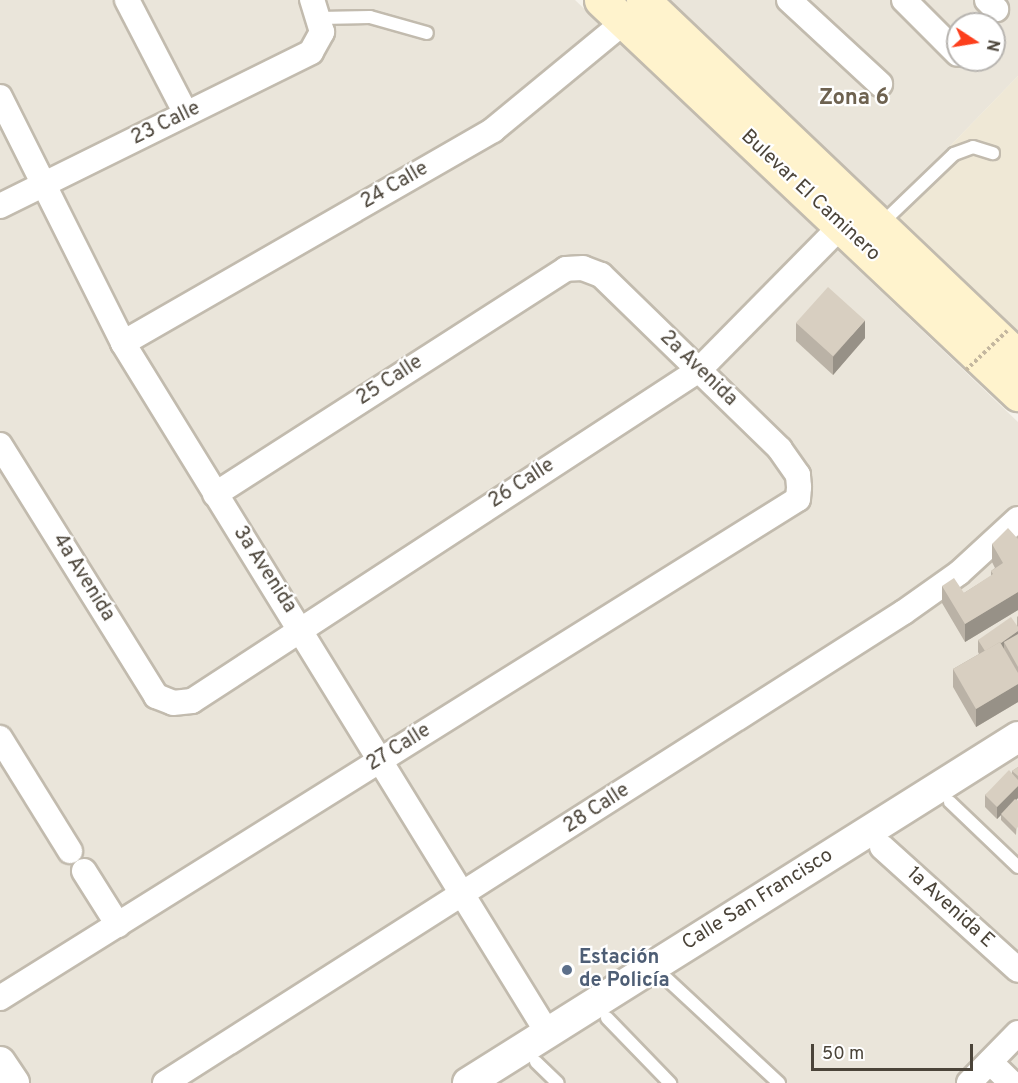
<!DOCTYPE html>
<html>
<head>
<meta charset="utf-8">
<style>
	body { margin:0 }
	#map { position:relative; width:1018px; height:1083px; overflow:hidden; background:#f6f3ec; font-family:Overpass,sans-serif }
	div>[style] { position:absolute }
	.residential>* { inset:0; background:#eae5da }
	.education>* { inset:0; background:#efe8d6 }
	.roads { filter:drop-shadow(2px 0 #c2bbae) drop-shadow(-2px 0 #c2bbae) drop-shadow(0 2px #c2bbae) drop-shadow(0 -2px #c2bbae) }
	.service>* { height:12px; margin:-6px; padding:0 6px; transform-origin:6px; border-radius:6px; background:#fff }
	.minor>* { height:24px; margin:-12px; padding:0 12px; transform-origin:12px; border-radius:12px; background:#fff }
	.tertiary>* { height:30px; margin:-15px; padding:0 15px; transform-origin:15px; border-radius:15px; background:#fff }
	.secondary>* { height:33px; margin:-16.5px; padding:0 16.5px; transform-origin:16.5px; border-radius:16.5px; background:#fff3cd }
	.path-bridge>* { height:4px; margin-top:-2px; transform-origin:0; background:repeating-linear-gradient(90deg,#c4b79f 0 3px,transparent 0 6px) }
	.wall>* { inset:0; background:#bab2a6 }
	.shaded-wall>* { inset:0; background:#979187 }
	.building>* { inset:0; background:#d8cfc1; transform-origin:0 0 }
	.dots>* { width:16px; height:16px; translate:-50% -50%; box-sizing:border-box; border:3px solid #fff; border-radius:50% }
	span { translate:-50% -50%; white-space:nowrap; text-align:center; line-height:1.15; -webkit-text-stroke:4.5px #fff; paint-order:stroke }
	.street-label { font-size:20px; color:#4b4439 }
	.service-label { font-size:20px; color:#4e5e75; font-weight:700 }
	.left { translate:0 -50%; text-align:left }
	.quarter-label { font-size:22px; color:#6e6250; font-weight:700 }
	.north { position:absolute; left:946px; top:12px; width:60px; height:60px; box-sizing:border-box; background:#fff; border:2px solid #b7b4b0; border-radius:50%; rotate:102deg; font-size:16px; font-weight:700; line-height:24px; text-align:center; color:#4b4439 }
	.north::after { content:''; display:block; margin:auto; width:21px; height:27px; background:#fc3f1d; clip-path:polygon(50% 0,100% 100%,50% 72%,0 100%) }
	.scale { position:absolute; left:811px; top:1044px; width:162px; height:27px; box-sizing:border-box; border:3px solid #4b4439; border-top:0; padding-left:8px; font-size:18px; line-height:21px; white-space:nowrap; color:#4b4439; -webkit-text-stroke:4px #fff; paint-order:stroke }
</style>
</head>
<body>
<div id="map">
	<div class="residential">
		<div style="clip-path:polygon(0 0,575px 0,1018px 422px,1018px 1083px,0 1083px)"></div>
		<div style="clip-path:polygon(evenodd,661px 0,1018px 0,1018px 76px,888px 210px,661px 0,958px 24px,994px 24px,994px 60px,958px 60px,958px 24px)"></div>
	</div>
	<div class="education">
		<div style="clip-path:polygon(1018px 76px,1018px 337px,888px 210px)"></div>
	</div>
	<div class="roads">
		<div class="service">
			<div style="left:320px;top:18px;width:50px;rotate:-1.1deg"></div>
			<div style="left:370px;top:17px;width:59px;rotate:15.7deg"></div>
			<div style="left:881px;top:224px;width:101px;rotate:-43.8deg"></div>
			<div style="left:954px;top:154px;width:20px;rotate:-20deg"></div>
			<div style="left:973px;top:147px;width:21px;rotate:17deg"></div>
			<div style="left:950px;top:802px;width:94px;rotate:43.7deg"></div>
			<div style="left:667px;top:979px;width:153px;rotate:42.9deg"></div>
			<div style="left:607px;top:1018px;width:91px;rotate:45.9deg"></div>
			<div style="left:536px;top:1062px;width:30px;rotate:44deg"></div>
		</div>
		<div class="minor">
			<div style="left:127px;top:0;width:128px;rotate:62.6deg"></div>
			<div style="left:789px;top:0;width:124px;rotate:42.7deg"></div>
			<div style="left:904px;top:0;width:76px;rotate:45deg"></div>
			<div style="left:987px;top:0;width:13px;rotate:45deg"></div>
			<div style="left:0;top:97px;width:275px;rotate:63.4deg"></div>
			<div style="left:123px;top:343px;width:809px;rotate:58.39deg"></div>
			<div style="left:0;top:206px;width:347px;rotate:-26.3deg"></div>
			<div style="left:311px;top:52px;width:23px;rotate:-61deg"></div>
			<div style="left:322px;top:32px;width:34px;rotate:-107deg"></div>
			<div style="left:123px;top:343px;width:427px;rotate:-29.9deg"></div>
			<div style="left:493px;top:130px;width:185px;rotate:-39.5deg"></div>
			<div style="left:0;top:445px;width:296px;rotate:58.1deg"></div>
			<div style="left:156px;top:696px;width:18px;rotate:22deg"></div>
			<div style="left:173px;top:703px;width:19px;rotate:-6deg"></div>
			<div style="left:192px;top:701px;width:605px;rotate:-33.14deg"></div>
			<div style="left:699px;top:370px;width:204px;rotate:-45.4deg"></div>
			<div style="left:0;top:738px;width:133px;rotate:58.2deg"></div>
			<div style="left:882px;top:847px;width:183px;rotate:42.1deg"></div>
			<div style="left:84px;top:871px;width:64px;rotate:57.8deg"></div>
			<div style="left:0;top:998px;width:941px;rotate:-32.02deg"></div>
			<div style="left:798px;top:499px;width:12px;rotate:-85deg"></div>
			<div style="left:799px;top:487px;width:12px;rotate:-95deg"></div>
			<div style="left:798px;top:475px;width:32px;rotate:-125deg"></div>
			<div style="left:780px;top:449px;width:250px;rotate:-135.8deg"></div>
			<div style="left:601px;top:275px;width:19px;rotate:-159deg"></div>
			<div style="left:583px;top:268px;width:17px;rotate:177deg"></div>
			<div style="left:566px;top:269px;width:417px;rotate:147.3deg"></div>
			<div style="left:990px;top:1062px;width:30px;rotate:44deg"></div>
			<div style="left:165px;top:1083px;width:876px;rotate:-32.51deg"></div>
			<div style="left:904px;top:612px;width:67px;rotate:-35.3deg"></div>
			<div style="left:959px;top:573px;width:80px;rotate:-42.5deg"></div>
			<div style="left:969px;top:1083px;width:70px;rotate:-45.6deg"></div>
		</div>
		<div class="tertiary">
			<div style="left:0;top:1062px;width:25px;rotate:56deg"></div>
			<div style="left:468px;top:1083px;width:650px;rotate:-32.17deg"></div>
		</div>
		<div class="secondary">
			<div style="left:601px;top:0;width:574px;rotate:43.38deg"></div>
			<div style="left:643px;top:0;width:518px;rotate:43.59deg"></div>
		</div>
	</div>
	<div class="path-bridge">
		<div style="left:966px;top:370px;width:57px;rotate:-43.6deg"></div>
	</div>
	<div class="wall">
		<div style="clip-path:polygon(796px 323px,865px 338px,833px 375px,796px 341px)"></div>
		<div style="clip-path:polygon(1018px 539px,1018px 610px,965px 642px,942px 603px,942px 586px,964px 593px,991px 576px,991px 571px,995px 568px,992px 562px,992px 544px)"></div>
		<div style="clip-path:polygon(1018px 616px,1018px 702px,976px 727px,953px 687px,953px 669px,979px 654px,978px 652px,978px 640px,1017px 626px,1017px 617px)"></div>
		<div style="clip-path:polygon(1018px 767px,1018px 798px,1016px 800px,1018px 801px,1016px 835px,1001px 820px,1001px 815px,997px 819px,985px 807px,985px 795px,1012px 774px,1012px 771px)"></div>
	</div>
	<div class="shaded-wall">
		<div style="clip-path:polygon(865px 320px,865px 338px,833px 375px,833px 357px)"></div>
		<div style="clip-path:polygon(1018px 592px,1018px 610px,965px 642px,965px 624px)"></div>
		<div style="clip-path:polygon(1018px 631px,1018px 643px,1004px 642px,1004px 653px,987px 653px)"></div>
		<div style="clip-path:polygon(1018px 684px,1018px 702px,976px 727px,976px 709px)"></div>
		<div style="clip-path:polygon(1018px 786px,1018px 798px,997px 819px,997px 807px)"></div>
	</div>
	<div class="building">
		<div style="left:828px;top:287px;width:50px;height:48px;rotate:42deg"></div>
		<div style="clip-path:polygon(1008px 528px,1018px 539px,1018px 592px,965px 624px,942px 586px,954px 578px,964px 593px,993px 574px,991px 571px,1003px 563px,992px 544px)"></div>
		<div style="clip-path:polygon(1011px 617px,1018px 627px,1018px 631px,1001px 643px,1000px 642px,985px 651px,978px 640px)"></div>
		<div style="clip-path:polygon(1018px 634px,1018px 667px,1004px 642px)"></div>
		<div style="clip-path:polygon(1000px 642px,1018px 673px,1018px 684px,976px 709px,953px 669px)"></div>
		<div style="clip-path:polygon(1018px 767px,1018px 776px,1012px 771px)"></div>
		<div style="clip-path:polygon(1009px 770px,1018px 780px,1018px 786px,997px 807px,985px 795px)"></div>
		<div style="clip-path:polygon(1015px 799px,1018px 801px,1018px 827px,1016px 829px,1001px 814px)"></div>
	</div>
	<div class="dots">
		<div style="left:567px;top:970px;background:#5c6f8a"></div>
	</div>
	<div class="street-label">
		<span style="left:166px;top:124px;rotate:-26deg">23 Calle</span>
		<span style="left:395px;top:186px;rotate:-30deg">24 Calle</span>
		<span style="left:810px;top:196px;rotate:43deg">Bulevar El Caminero</span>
		<span style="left:698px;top:369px;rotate:44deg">2a Avenida</span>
		<span style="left:390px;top:381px;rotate:-33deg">25 Calle</span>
		<span style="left:522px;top:484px;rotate:-33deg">26 Calle</span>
		<span style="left:264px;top:570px;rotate:57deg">3a Avenida</span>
		<span style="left:83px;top:578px;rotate:58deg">4a Avenida</span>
		<span style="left:399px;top:748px;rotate:-32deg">27 Calle</span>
		<span style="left:597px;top:809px;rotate:-33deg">28 Calle</span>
		<span style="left:758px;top:900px;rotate:-32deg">Calle San Francisco</span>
		<span style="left:950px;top:908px;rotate:42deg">1a Avenida E</span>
	</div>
	<div class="service-label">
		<span class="left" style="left:579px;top:970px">Estación<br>de Policía</span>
	</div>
	<div class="quarter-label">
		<span style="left:854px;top:99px">Zona 6</span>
	</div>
	<div class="north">N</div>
	<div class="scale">50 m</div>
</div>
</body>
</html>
